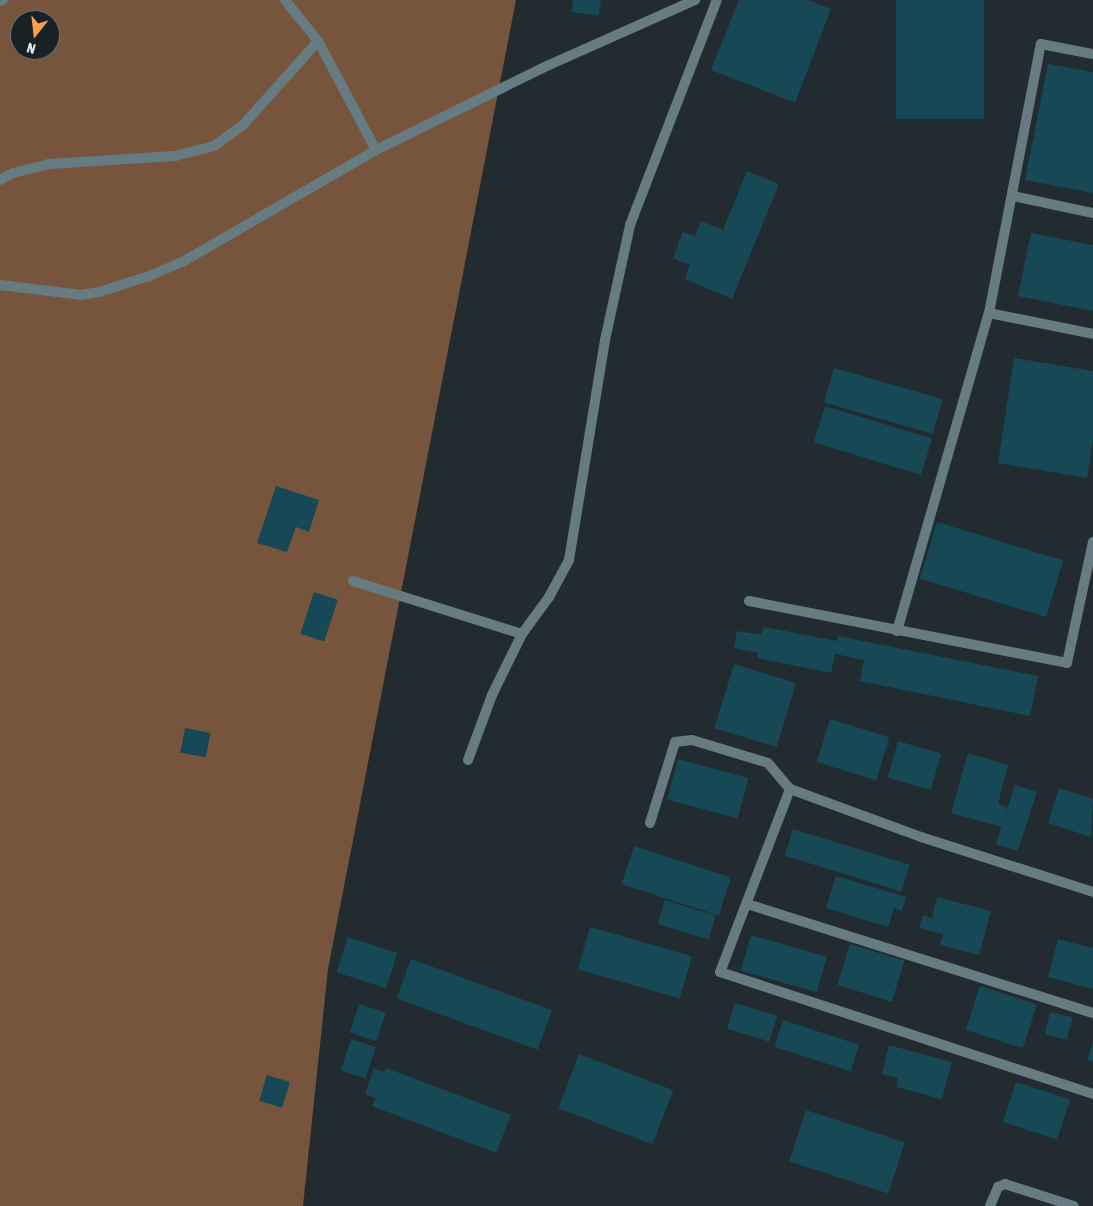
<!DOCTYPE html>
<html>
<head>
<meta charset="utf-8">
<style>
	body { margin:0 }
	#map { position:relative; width:1093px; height:1206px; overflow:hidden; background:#222c30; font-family:"Asap Condensed",sans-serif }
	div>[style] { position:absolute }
	.forest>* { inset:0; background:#76553c }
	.building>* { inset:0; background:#164856; transform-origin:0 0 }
	.street>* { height:10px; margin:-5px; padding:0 5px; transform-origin:5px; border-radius:5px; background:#677b82 }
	span { translate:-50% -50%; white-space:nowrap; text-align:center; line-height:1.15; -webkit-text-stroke:5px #182226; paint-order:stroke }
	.north { position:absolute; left:10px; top:10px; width:50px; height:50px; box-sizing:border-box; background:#182226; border:1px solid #687174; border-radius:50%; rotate:196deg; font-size:14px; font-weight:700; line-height:20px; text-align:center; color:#e0e7e9 }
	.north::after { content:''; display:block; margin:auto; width:18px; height:22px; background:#fa9f4f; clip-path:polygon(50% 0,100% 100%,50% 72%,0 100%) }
</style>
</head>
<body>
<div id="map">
	<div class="forest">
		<div style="clip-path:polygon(evenodd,0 0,516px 0,328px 969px,303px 1206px,0 1206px,0 0,20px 20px,50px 20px,50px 50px,20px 50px,20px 20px)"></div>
	</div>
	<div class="building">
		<div style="clip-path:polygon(573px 0,601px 0,599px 16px,571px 12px)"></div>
		<div style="clip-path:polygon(739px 0,808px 0,831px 9px,795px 103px,711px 70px)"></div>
		<div style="left:896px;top:0;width:88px;height:119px"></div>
		<div style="clip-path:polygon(1048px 64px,1093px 72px,1093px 193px,1025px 180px)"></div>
		<div style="clip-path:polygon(747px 171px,779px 184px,732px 299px,685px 279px,690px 265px,673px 258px,683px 232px,695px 236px,701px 221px,723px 230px)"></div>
		<div style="clip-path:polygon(1031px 233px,1093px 245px,1093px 311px,1018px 296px)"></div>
		<div style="clip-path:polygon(1014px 358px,1093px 371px,1093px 440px,1087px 478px,998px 463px)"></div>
		<div style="left:834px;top:368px;width:113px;height:36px;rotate:16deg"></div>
		<div style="left:825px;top:406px;width:112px;height:38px;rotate:17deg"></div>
		<div style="clip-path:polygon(276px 486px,319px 500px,309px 532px,296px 527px,287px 552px,257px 543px)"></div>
		<div style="left:937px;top:522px;width:132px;height:59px;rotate:17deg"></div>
		<div style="left:314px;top:592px;width:25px;height:44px;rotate:18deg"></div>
		<div style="clip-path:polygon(764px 627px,837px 641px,838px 636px,1038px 676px,1030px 716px,860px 681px,864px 660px,835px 654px,831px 673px,757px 658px,758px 653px,734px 648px,737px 631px,762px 635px)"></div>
		<div style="left:734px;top:664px;width:65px;height:67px;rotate:17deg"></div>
		<div style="left:830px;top:719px;width:62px;height:45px;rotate:17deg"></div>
		<div style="left:185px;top:728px;width:26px;height:25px;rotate:11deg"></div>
		<div style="left:898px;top:741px;width:45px;height:38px;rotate:16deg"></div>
		<div style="clip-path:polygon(968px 753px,1008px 765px,998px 804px,1007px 807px,1002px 827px,951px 813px)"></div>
		<div style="left:678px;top:759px;width:73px;height:42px;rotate:15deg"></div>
		<div style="left:1015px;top:785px;width:23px;height:62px;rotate:18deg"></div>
		<div style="clip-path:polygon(1059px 788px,1093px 799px,1091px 837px,1048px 823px)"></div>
		<div style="left:793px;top:829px;width:122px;height:28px;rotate:17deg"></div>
		<div style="left:634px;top:846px;width:102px;height:40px;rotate:18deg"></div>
		<div style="clip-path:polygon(836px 876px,906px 897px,902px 911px,894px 908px,888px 927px,826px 908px)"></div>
		<div style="clip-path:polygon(937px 897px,991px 911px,979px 955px,940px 945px,943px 934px,919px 928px,923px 915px,932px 918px)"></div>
		<div style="left:665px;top:900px;width:53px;height:25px;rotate:17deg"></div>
		<div style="left:590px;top:927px;width:106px;height:44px;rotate:16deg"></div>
		<div style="left:751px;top:935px;width:79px;height:37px;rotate:16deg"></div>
		<div style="left:348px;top:937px;width:52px;height:37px;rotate:18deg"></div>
		<div style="clip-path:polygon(1058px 939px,1093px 948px,1093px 989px,1048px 977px)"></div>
		<div style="left:850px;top:944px;width:57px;height:43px;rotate:17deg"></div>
		<div style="left:411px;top:959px;width:150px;height:42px;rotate:20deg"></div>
		<div style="left:980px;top:986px;width:60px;height:46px;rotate:18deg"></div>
		<div style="left:735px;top:1003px;width:44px;height:27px;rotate:17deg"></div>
		<div style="left:359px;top:1004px;width:28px;height:30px;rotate:18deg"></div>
		<div style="left:1050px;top:1012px;width:23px;height:23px;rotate:13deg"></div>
		<div style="left:783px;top:1020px;width:80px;height:28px;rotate:18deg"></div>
		<div style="left:351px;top:1039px;width:26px;height:33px;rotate:18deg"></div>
		<div style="clip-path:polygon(1093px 1042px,1093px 1062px,1087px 1060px)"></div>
		<div style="clip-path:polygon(889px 1045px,952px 1062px,942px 1099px,896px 1087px,898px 1078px,882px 1074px)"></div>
		<div style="left:579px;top:1054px;width:101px;height:58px;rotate:21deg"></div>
		<div style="clip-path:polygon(374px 1068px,384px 1072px,386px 1068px,511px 1115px,496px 1153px,372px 1106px,376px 1098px,365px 1094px)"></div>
		<div style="left:267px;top:1075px;width:24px;height:27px;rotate:17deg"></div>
		<div style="left:1016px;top:1082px;width:57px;height:42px;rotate:18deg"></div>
		<div style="left:806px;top:1110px;width:104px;height:54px;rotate:18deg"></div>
	</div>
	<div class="street">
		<div style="left:285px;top:0;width:53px;rotate:51.2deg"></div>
		<div style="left:318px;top:41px;width:123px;rotate:62deg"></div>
		<div style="left:0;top:1px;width:3px;rotate:-18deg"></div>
		<div style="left:0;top:180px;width:15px;rotate:-28deg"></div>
		<div style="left:13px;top:173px;width:37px;rotate:-14deg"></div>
		<div style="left:49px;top:164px;width:126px;rotate:-3.6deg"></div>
		<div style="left:175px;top:156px;width:40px;rotate:-14.4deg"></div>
		<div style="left:214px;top:146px;width:36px;rotate:-36deg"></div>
		<div style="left:243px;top:125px;width:113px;rotate:-48.2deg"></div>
		<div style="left:1013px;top:196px;width:82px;rotate:12deg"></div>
		<div style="left:0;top:285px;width:82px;rotate:7deg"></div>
		<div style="left:81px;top:295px;width:18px;rotate:-9deg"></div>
		<div style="left:99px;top:292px;width:52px;rotate:-17.7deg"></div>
		<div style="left:149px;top:276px;width:38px;rotate:-23deg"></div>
		<div style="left:184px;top:261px;width:222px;rotate:-30deg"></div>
		<div style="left:376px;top:150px;width:193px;rotate:-26.2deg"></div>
		<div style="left:549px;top:65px;width:160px;rotate:-24deg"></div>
		<div style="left:989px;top:313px;width:106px;rotate:11.4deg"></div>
		<div style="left:353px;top:581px;width:177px;rotate:17.4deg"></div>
		<div style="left:749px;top:601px;width:324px;rotate:11deg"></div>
		<div style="left:1067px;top:663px;width:124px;rotate:-77.9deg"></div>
		<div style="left:897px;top:631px;width:331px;rotate:-73.9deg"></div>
		<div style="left:989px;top:313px;width:274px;rotate:-79.1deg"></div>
		<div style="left:1041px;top:44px;width:53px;rotate:10.9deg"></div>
		<div style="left:468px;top:760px;width:69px;rotate:-69.7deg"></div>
		<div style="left:492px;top:695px;width:68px;rotate:-63.8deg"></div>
		<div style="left:522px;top:634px;width:46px;rotate:-53.9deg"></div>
		<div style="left:549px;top:597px;width:42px;rotate:-61.6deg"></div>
		<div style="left:569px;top:560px;width:223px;rotate:-80.7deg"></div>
		<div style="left:605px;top:340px;width:118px;rotate:-77.7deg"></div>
		<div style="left:630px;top:225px;width:241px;rotate:-68.9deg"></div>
		<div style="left:790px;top:789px;width:140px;rotate:20.1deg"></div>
		<div style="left:921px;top:837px;width:181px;rotate:17.7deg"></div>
		<div style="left:650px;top:823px;width:85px;rotate:-72.8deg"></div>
		<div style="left:675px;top:742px;width:17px;rotate:-7deg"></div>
		<div style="left:692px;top:740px;width:79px;rotate:16.8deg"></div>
		<div style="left:768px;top:763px;width:34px;rotate:50deg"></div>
		<div style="left:790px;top:789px;width:196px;rotate:110.9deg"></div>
		<div style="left:720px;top:972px;width:392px;rotate:18.1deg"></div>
		<div style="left:747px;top:904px;width:363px;rotate:17.5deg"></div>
		<div style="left:990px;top:1206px;width:21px;rotate:-67deg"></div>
		<div style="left:998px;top:1187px;width:8px;rotate:-23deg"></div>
		<div style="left:1005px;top:1184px;width:72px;rotate:17.7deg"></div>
	</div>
	<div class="north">N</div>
</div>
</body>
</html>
